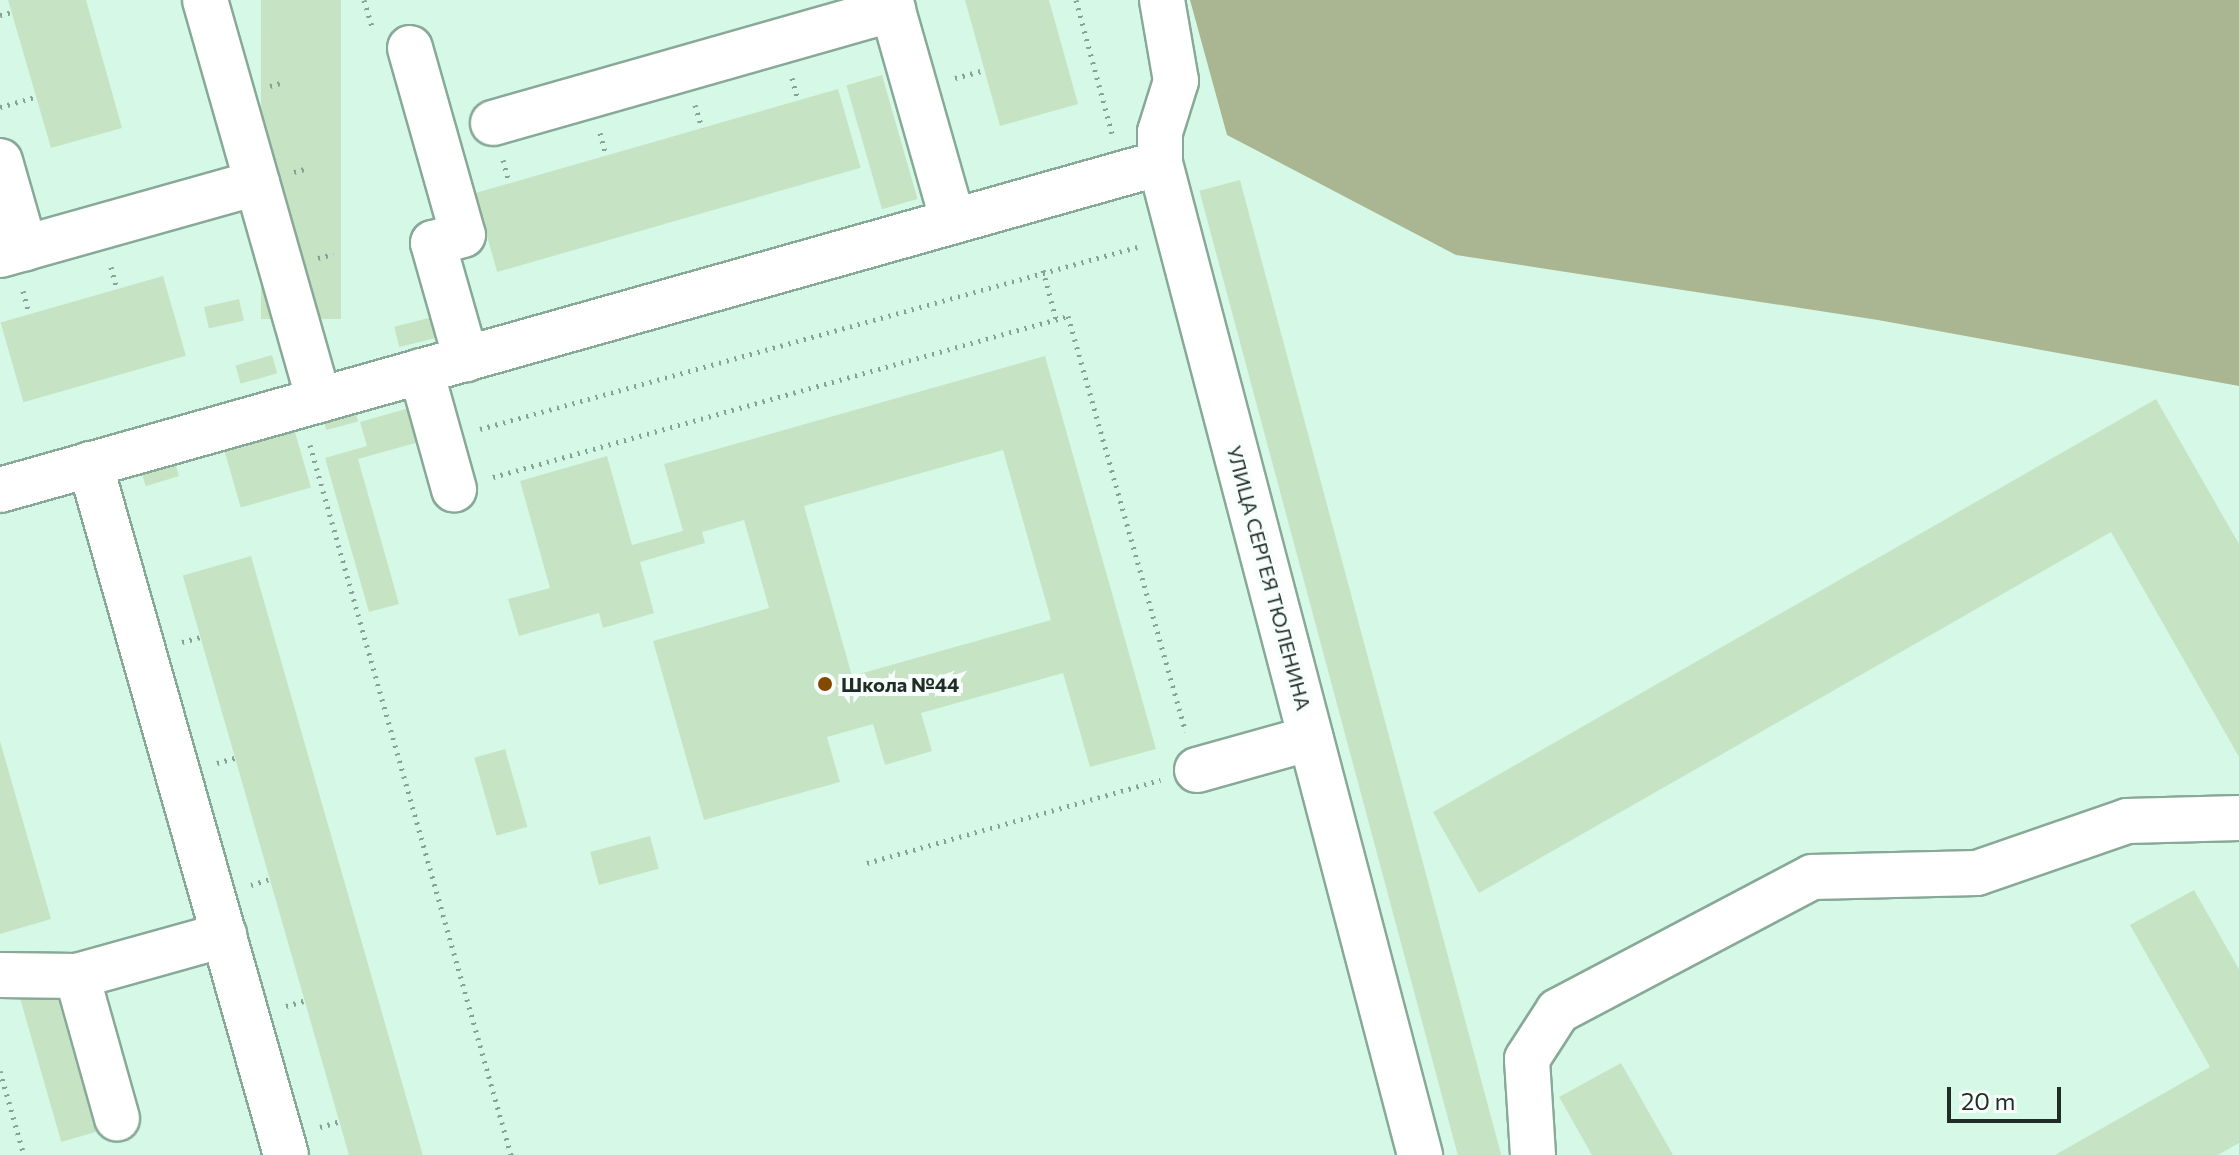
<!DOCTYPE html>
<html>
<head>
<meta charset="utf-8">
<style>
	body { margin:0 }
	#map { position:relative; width:2239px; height:1155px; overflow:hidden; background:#d6f9e7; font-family:Commissioner,sans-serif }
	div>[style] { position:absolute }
	.forest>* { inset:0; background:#aab691 }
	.building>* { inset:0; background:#c6e4c4; transform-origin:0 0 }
	.path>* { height:5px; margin-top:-2.5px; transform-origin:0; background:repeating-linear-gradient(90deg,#87a194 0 2px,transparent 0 8px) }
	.roads { filter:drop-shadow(2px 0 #88a998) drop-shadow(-2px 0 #88a998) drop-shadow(0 2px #88a998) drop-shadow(0 -2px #88a998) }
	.minor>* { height:44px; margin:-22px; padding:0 22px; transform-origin:22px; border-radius:22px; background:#fff }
	.dots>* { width:22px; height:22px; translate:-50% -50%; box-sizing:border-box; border:4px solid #f7fefb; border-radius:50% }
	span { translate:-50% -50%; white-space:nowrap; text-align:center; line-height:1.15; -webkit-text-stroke:8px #f7fefb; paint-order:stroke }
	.street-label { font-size:20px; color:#1f2d26 }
	.poi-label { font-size:20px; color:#1f2d26; font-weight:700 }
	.left { translate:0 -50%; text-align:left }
	.scale { position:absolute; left:1947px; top:1087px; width:114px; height:36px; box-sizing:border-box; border:4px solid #1f2d26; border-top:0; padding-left:10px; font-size:24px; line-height:28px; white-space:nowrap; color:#1f2d26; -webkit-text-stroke:6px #f7fefb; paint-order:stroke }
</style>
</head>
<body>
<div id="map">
	<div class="forest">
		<div style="clip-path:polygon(1190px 0,2239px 0,2239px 386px,1878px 320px,1456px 255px,1227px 135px)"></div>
	</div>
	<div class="building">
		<div style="clip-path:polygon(8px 0,86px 0,122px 128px,51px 148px)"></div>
		<div style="left:261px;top:0;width:80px;height:319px"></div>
		<div style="clip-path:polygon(965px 0,1049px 0,1078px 104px,1000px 126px)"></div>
		<div style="left:882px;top:75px;width:129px;height:37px;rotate:74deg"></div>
		<div style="left:838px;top:89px;width:82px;height:378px;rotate:74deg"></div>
		<div style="left:1240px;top:180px;width:1010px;height:42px;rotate:75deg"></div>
		<div style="left:163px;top:276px;width:83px;height:169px;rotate:74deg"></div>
		<div style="left:239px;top:299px;width:22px;height:36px;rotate:77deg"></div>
		<div style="left:433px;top:317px;width:21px;height:40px;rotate:76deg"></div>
		<div style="left:272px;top:355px;width:19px;height:38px;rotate:74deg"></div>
		<div style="clip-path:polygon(evenodd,1045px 356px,1156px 749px,1090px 767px,1063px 673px,921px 713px,932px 751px,885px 765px,873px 724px,827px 737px,840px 782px,704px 820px,653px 641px,769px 608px,744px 520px,702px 532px,705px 543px,640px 562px,654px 613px,603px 628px,599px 613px,519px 636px,508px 599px,550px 588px,520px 481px,607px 456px,632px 545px,683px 531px,664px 464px,1045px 356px,1003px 450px,1051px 620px,852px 676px,804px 506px,1003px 450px)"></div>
		<div style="clip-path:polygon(2156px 399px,2239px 544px,2239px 757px,2111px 532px,1479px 893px,1433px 812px)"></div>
		<div style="left:354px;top:406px;width:16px;height:33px;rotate:75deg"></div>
		<div style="clip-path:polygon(409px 408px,419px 442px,358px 459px,399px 604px,369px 612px,325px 458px,367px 446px,360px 422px)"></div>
		<div style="left:293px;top:425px;width:65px;height:73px;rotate:74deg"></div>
		<div style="left:173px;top:456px;width:21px;height:35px;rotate:73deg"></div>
		<div style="left:251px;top:556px;width:623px;height:71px;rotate:74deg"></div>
		<div style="clip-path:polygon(0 741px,51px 919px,0 934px)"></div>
		<div style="left:505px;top:749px;width:81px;height:32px;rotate:74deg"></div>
		<div style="left:650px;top:836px;width:34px;height:62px;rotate:75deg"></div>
		<div style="clip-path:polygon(2194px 890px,2239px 969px,2239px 1143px,2218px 1155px,2055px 1155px,2210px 1067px,2130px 925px)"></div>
		<div style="left:54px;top:986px;width:152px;height:36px;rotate:74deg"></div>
		<div style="clip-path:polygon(1621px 1063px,1673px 1155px,1592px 1155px,1559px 1097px)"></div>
	</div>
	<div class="path">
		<div style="left:364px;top:0;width:31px;rotate:73deg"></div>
		<div style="left:1076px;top:0;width:138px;rotate:74.9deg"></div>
		<div style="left:0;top:15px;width:12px;rotate:-14deg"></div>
		<div style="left:792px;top:78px;width:23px;rotate:75deg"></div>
		<div style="left:955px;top:78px;width:31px;rotate:-15deg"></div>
		<div style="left:270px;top:86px;width:15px;rotate:-16deg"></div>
		<div style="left:695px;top:105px;width:24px;rotate:73deg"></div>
		<div style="left:0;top:107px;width:37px;rotate:-16deg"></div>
		<div style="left:600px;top:133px;width:23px;rotate:75deg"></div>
		<div style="left:503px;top:160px;width:23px;rotate:75deg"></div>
		<div style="left:294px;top:172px;width:15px;rotate:-16deg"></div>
		<div style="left:318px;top:258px;width:16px;rotate:-15deg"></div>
		<div style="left:111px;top:267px;width:23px;rotate:75deg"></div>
		<div style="left:1043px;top:270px;width:51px;rotate:75.1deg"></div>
		<div style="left:23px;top:291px;width:23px;rotate:75deg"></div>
		<div style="left:480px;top:429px;width:682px;rotate:-15.48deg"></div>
		<div style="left:310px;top:445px;width:738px;rotate:74.19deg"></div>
		<div style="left:493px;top:477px;width:597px;rotate:-15.64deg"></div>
		<div style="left:1068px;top:316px;width:432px;rotate:74.2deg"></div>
		<div style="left:182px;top:642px;width:20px;rotate:-15deg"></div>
		<div style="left:217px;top:763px;width:19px;rotate:-16deg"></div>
		<div style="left:867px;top:863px;width:305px;rotate:-15.8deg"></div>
		<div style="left:251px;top:885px;width:19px;rotate:-18deg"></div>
		<div style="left:286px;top:1006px;width:19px;rotate:-16deg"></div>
		<div style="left:0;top:1071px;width:87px;rotate:74.1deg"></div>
		<div style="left:320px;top:1127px;width:19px;rotate:-16deg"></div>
	</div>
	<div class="roads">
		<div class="minor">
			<div style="left:205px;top:0;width:416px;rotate:74.1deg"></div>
			<div style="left:890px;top:0;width:230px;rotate:74.1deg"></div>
			<div style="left:1162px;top:0;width:82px;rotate:80.2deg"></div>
			<div style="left:1176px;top:81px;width:53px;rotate:107.4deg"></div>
			<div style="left:1160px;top:132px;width:31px;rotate:90deg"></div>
			<div style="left:1160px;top:163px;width:1026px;rotate:75.31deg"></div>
			<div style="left:410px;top:48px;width:194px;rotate:74.2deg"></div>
			<div style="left:463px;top:235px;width:31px;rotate:165deg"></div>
			<div style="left:433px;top:243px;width:121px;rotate:74.1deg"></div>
			<div style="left:493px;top:123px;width:416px;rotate:-15.9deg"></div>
			<div style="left:0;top:161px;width:91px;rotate:74deg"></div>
			<div style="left:0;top:255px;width:267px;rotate:-15.7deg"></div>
			<div style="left:421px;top:371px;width:123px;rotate:74.4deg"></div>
			<div style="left:90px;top:464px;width:718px;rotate:74.16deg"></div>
			<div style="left:0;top:490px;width:1205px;rotate:-15.74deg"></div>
			<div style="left:1197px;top:770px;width:118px;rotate:-15.7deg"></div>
			<div style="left:0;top:975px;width:77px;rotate:0.7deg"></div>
			<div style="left:77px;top:976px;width:153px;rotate:-15.6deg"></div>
			<div style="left:77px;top:976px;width:148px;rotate:74.3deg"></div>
			<div style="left:1533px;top:1155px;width:96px;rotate:-93.6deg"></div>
			<div style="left:1527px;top:1059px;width:57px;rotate:-57.1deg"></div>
			<div style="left:1558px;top:1011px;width:287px;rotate:-27.8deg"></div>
			<div style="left:1812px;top:877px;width:165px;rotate:-1.4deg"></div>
			<div style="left:1977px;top:873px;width:159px;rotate:-19.1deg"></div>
			<div style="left:2127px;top:821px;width:112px;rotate:-1.5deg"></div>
		</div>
	</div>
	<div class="dots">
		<div style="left:825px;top:684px;background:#834900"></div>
	</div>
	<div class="street-label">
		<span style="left:1269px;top:578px;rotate:75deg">УЛИЦА СЕРГЕЯ ТЮЛЕНИНА</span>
	</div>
	<div class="poi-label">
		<span class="left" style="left:841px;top:684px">Школа №44</span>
	</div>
	<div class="scale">20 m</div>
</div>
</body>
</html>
